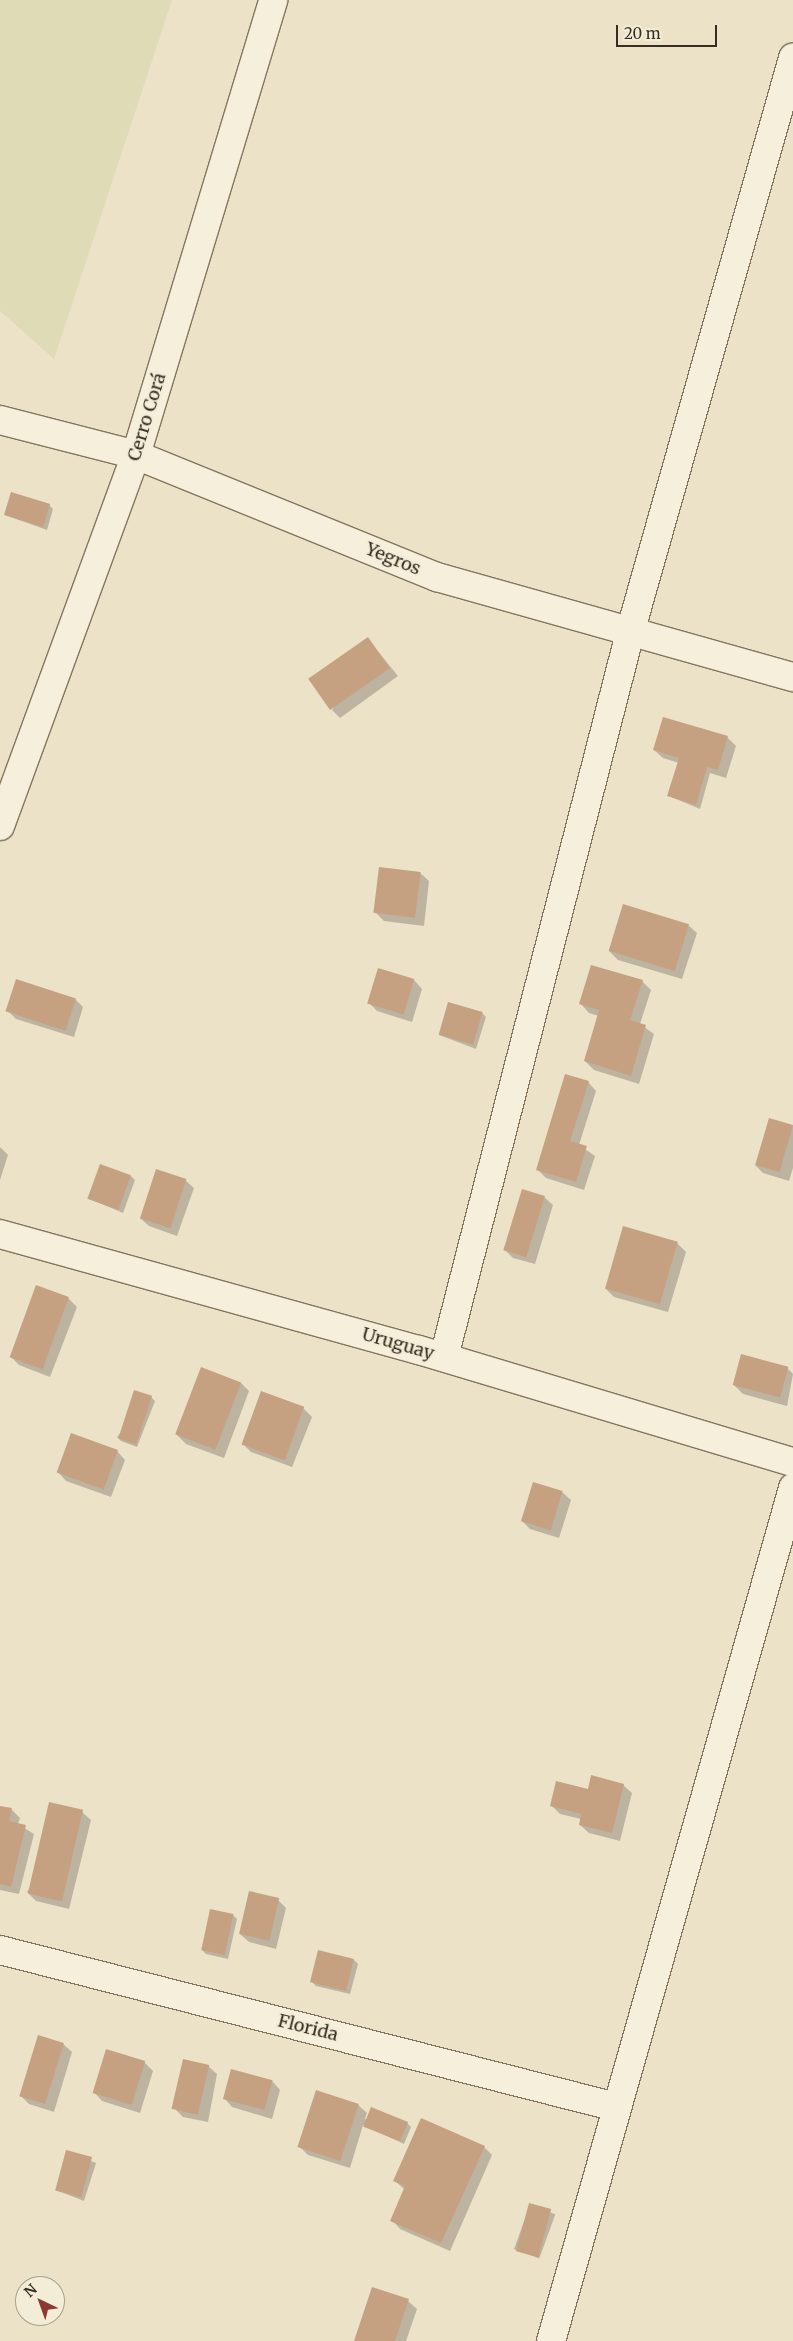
<!DOCTYPE html>
<html>
<head>
<meta charset="utf-8">
<style>
	body { margin:0 }
	#map { position:relative; width:793px; height:2341px; overflow:hidden; background:#ebe2c8; font-family:Merriweather,serif }
	div>[style] { position:absolute }
	.farmland>* { inset:0; background:#dfdbb7 }
	.shadow>* { inset:0; background:#0003; transform-origin:0 0 }
	.building>* { inset:0; background:#c5a182; transform-origin:0 0 }
	.roads { filter:drop-shadow(1px 0 #85755f) drop-shadow(-1px 0 #85755f) drop-shadow(0 1px #85755f) drop-shadow(0 -1px #85755f) }
	.street>* { height:28px; margin:-14px; padding:0 14px; transform-origin:14px; border-radius:14px; background:#f6efdb }
	span { translate:-50% -50%; white-space:nowrap; text-align:center; line-height:1.15; -webkit-text-stroke:4px #f3ecd7; paint-order:stroke }
	.street-label { font-size:18px; color:#372d21 }
	.north { position:absolute; left:15px; top:2276px; width:50px; height:50px; box-sizing:border-box; background:#f3ecd7; border:1px solid #a8a08e; border-radius:50%; rotate:318deg; font-size:14px; font-weight:700; line-height:20px; text-align:center; color:#372d21 }
	.north::after { content:''; display:block; margin:auto; width:18px; height:22px; background:#8e3835; clip-path:polygon(50% 0,100% 100%,50% 72%,0 100%) }
	.scale { position:absolute; left:616px; top:25px; width:101px; height:22px; box-sizing:border-box; border:2px solid #372d21; border-top:0; padding-left:6px; font-size:15px; line-height:18px; white-space:nowrap; color:#372d21; -webkit-text-stroke:4px #f3ecd7; paint-order:stroke }
</style>
</head>
<body>
<div id="map">
	<div class="farmland">
		<div style="clip-path:polygon(0 0,172px 0,54px 359px,0 311px)"></div>
	</div>
	<div class="shadow">
		<div style="clip-path:polygon(49px 505px,53px 509px,47px 530px,5px 515px)"></div>
		<div style="clip-path:polygon(368px 639px,398px 676px,340px 718px,332px 710px)"></div>
		<div style="clip-path:polygon(664px 718px,728px 738px,736px 746px,726px 778px,710px 773px,700px 809px,669px 796px,679px 763px,663px 758px,654px 750px)"></div>
		<div style="clip-path:polygon(420px 873px,429px 881px,424px 926px,384px 921px,376px 913px)"></div>
		<div style="clip-path:polygon(688px 925px,697px 933px,682px 979px,618px 960px,609px 951px)"></div>
		<div style="clip-path:polygon(379px 970px,414px 980px,422px 989px,412px 1022px,377px 1011px,369px 1003px)"></div>
		<div style="clip-path:polygon(642px 981px,651px 990px,640px 1024px,654px 1034px,639px 1084px,594px 1070px,585px 1061px,599px 1016px,589px 1013px,581px 1004px)"></div>
		<div style="clip-path:polygon(75px 999px,83px 1007px,74px 1037px,16px 1019px,7px 1010px)"></div>
		<div style="clip-path:polygon(482px 1013px,486px 1017px,476px 1049px,439px 1035px)"></div>
		<div style="clip-path:polygon(588px 1082px,596px 1091px,579px 1145px,595px 1156px,584px 1190px,546px 1178px,537px 1169px)"></div>
		<div style="clip-path:polygon(769px 1119px,793px 1126px,793px 1168px,789px 1181px,763px 1173px,755px 1165px)"></div>
		<div style="clip-path:polygon(0 1147px,8px 1155px,0 1180px)"></div>
		<div style="clip-path:polygon(131px 1176px,135px 1180px,123px 1213px,90px 1199px)"></div>
		<div style="clip-path:polygon(185px 1180px,194px 1188px,177px 1236px,149px 1226px,140px 1218px)"></div>
		<div style="clip-path:polygon(544px 1197px,553px 1205px,535px 1264px,513px 1258px,504px 1249px)"></div>
		<div style="clip-path:polygon(677px 1243px,686px 1252px,668px 1312px,614px 1297px,605px 1288px)"></div>
		<div style="clip-path:polygon(68px 1298px,77px 1307px,50px 1377px,19px 1365px,11px 1357px)"></div>
		<div style="clip-path:polygon(787px 1368px,793px 1374px,787px 1406px,743px 1394px,734px 1385px)"></div>
		<div style="clip-path:polygon(202px 1369px,241px 1383px,249px 1391px,224px 1458px,186px 1444px,177px 1435px)"></div>
		<div style="clip-path:polygon(151px 1397px,155px 1401px,137px 1447px,121px 1441px,117px 1437px)"></div>
		<div style="clip-path:polygon(303px 1408px,312px 1417px,292px 1467px,251px 1452px,243px 1444px)"></div>
		<div style="clip-path:polygon(117px 1451px,125px 1460px,111px 1497px,66px 1481px,58px 1472px)"></div>
		<div style="clip-path:polygon(562px 1492px,571px 1500px,559px 1538px,530px 1529px,522px 1521px)"></div>
		<div style="clip-path:polygon(623px 1785px,632px 1793px,620px 1841px,589px 1833px,580px 1825px,581px 1819px,560px 1814px,552px 1806px,589px 1791px)"></div>
		<div style="clip-path:polygon(0 1807px,12px 1810px,20px 1818px,18px 1824px,34px 1834px,19px 1894px,0 1890px)"></div>
		<div style="clip-path:polygon(82px 1812px,91px 1820px,69px 1909px,36px 1901px,27px 1892px)"></div>
		<div style="clip-path:polygon(278px 1900px,286px 1908px,276px 1949px,249px 1942px,240px 1934px)"></div>
		<div style="clip-path:polygon(211px 1911px,233px 1915px,237px 1919px,228px 1959px,206px 1954px,202px 1950px)"></div>
		<div style="clip-path:polygon(319px 1952px,354px 1960px,358px 1964px,350px 1994px,316px 1986px,312px 1982px)"></div>
		<div style="clip-path:polygon(63px 2044px,72px 2052px,54px 2112px,29px 2104px,21px 2096px)"></div>
		<div style="clip-path:polygon(107px 2051px,145px 2063px,153px 2071px,140px 2113px,102px 2101px,94px 2092px)"></div>
		<div style="clip-path:polygon(208px 2066px,217px 2074px,208px 2122px,183px 2117px,174px 2108px)"></div>
		<div style="clip-path:polygon(272px 2081px,280px 2090px,272px 2119px,232px 2107px,224px 2098px)"></div>
		<div style="clip-path:polygon(358px 2105px,367px 2113px,365px 2119px,407px 2123px,411px 2127px,404px 2144px,363px 2125px,350px 2168px,308px 2155px,299px 2146px)"></div>
		<div style="clip-path:polygon(484px 2147px,492px 2155px,450px 2251px,400px 2229px,392px 2220px,405px 2190px,394px 2180px)"></div>
		<div style="clip-path:polygon(67px 2151px,96px 2163px,84px 2201px,56px 2190px)"></div>
		<div style="left:530px;top:2205px;width:27px;height:47px;rotate:20deg"></div>
		<div style="clip-path:polygon(408px 2301px,417px 2309px,406px 2341px,356px 2341px)"></div>
	</div>
	<div class="building">
		<div style="left:11px;top:492px;width:41px;height:24px;rotate:17deg"></div>
		<div style="left:368px;top:637px;width:38px;height:73px;rotate:55deg"></div>
		<div style="clip-path:polygon(663px 717px,728px 736px,718px 770px,707px 767px,696px 805px,667px 796px,679px 758px,653px 750px)"></div>
		<div style="left:379px;top:867px;width:42px;height:46px;rotate:7deg"></div>
		<div style="left:623px;top:904px;width:69px;height:49px;rotate:17deg"></div>
		<div style="clip-path:polygon(591px 965px,643px 980px,630px 1020px,646px 1025px,631px 1076px,584px 1061px,599px 1010px,579px 1004px)"></div>
		<div style="left:378px;top:968px;width:38px;height:37px;rotate:17deg"></div>
		<div style="left:16px;top:979px;width:63px;height:34px;rotate:18deg"></div>
		<div style="left:448px;top:1002px;width:36px;height:34px;rotate:16deg"></div>
		<div style="clip-path:polygon(565px 1074px,589px 1081px,570px 1141px,587px 1146px,576px 1182px,536px 1170px)"></div>
		<div style="left:769px;top:1118px;width:25px;height:49px;rotate:16deg"></div>
		<div style="left:100px;top:1164px;width:33px;height:37px;rotate:20deg"></div>
		<div style="left:156px;top:1169px;width:32px;height:52px;rotate:18deg"></div>
		<div style="left:522px;top:1189px;width:24px;height:64px;rotate:17deg"></div>
		<div style="left:623px;top:1226px;width:57px;height:65px;rotate:16deg"></div>
		<div style="left:36px;top:1285px;width:35px;height:77px;rotate:20deg"></div>
		<div style="left:741px;top:1354px;width:49px;height:32px;rotate:15deg"></div>
		<div style="left:201px;top:1367px;width:43px;height:72px;rotate:21deg"></div>
		<div style="left:134px;top:1390px;width:19px;height:51px;rotate:18deg"></div>
		<div style="left:261px;top:1391px;width:46px;height:57px;rotate:20deg"></div>
		<div style="left:71px;top:1433px;width:50px;height:42px;rotate:20deg"></div>
		<div style="left:533px;top:1482px;width:31px;height:41px;rotate:17deg"></div>
		<div style="clip-path:polygon(591px 1775px,624px 1784px,612px 1833px,579px 1825px,581px 1814px,550px 1806px,556px 1781px,588px 1789px)"></div>
		<div style="left:49px;top:1802px;width:35px;height:94px;rotate:13deg"></div>
		<div style="clip-path:polygon(0 1806px,12px 1808px,9px 1821px,26px 1825px,11px 1887px,0 1884px)"></div>
		<div style="left:249px;top:1891px;width:31px;height:44px;rotate:13deg"></div>
		<div style="left:210px;top:1909px;width:24px;height:42px;rotate:12deg"></div>
		<div style="left:318px;top:1950px;width:37px;height:33px;rotate:14deg"></div>
		<div style="left:38px;top:2035px;width:27px;height:64px;rotate:17deg"></div>
		<div style="left:106px;top:2049px;width:41px;height:46px;rotate:17deg"></div>
		<div style="left:183px;top:2059px;width:27px;height:51px;rotate:13deg"></div>
		<div style="left:231px;top:2069px;width:43px;height:31px;rotate:15deg"></div>
		<div style="left:316px;top:2090px;width:45px;height:60px;rotate:18deg"></div>
		<div style="left:371px;top:2107px;width:40px;height:21px;rotate:22deg"></div>
		<div style="clip-path:polygon(421px 2118px,485px 2146px,441px 2243px,390px 2221px,405px 2186px,393px 2181px)"></div>
		<div style="left:66px;top:2150px;width:27px;height:42px;rotate:15deg"></div>
		<div style="left:529px;top:2203px;width:23px;height:50px;rotate:15deg"></div>
		<div style="clip-path:polygon(372px 2287px,409px 2299px,395px 2341px,354px 2341px)"></div>
	</div>
	<div class="roads">
		<div class="street">
			<div style="left:0;top:420px;width:140px;rotate:14.4deg"></div>
			<div style="left:136px;top:455px;width:325px;rotate:22.1deg"></div>
			<div style="left:437px;top:577px;width:370px;rotate:15.7deg"></div>
			<div style="left:0;top:826px;width:395px;rotate:-69.9deg"></div>
			<div style="left:136px;top:455px;width:475px;rotate:-73.2deg"></div>
			<div style="left:0;top:1234px;width:435px;rotate:15.5deg"></div>
			<div style="left:419px;top:1350px;width:390px;rotate:16.7deg"></div>
			<div style="left:444px;top:1357px;width:752px;rotate:-75.59deg"></div>
			<div style="left:631px;top:629px;width:594px;rotate:-74.16deg"></div>
			<div style="left:0;top:1950px;width:636px;rotate:14.3deg"></div>
			<div style="left:551px;top:2341px;width:887px;rotate:-74.16deg"></div>
		</div>
	</div>
	<div class="street-label">
		<span style="left:147px;top:417px;rotate:-73deg">Cerro Corá</span>
		<span style="left:393px;top:559px;rotate:22deg">Yegros</span>
		<span style="left:398px;top:1344px;rotate:16deg">Uruguay</span>
		<span style="left:308px;top:2028px;rotate:14deg">Florida</span>
	</div>
	<div class="north">N</div>
	<div class="scale">20 m</div>
</div>
</body>
</html>
